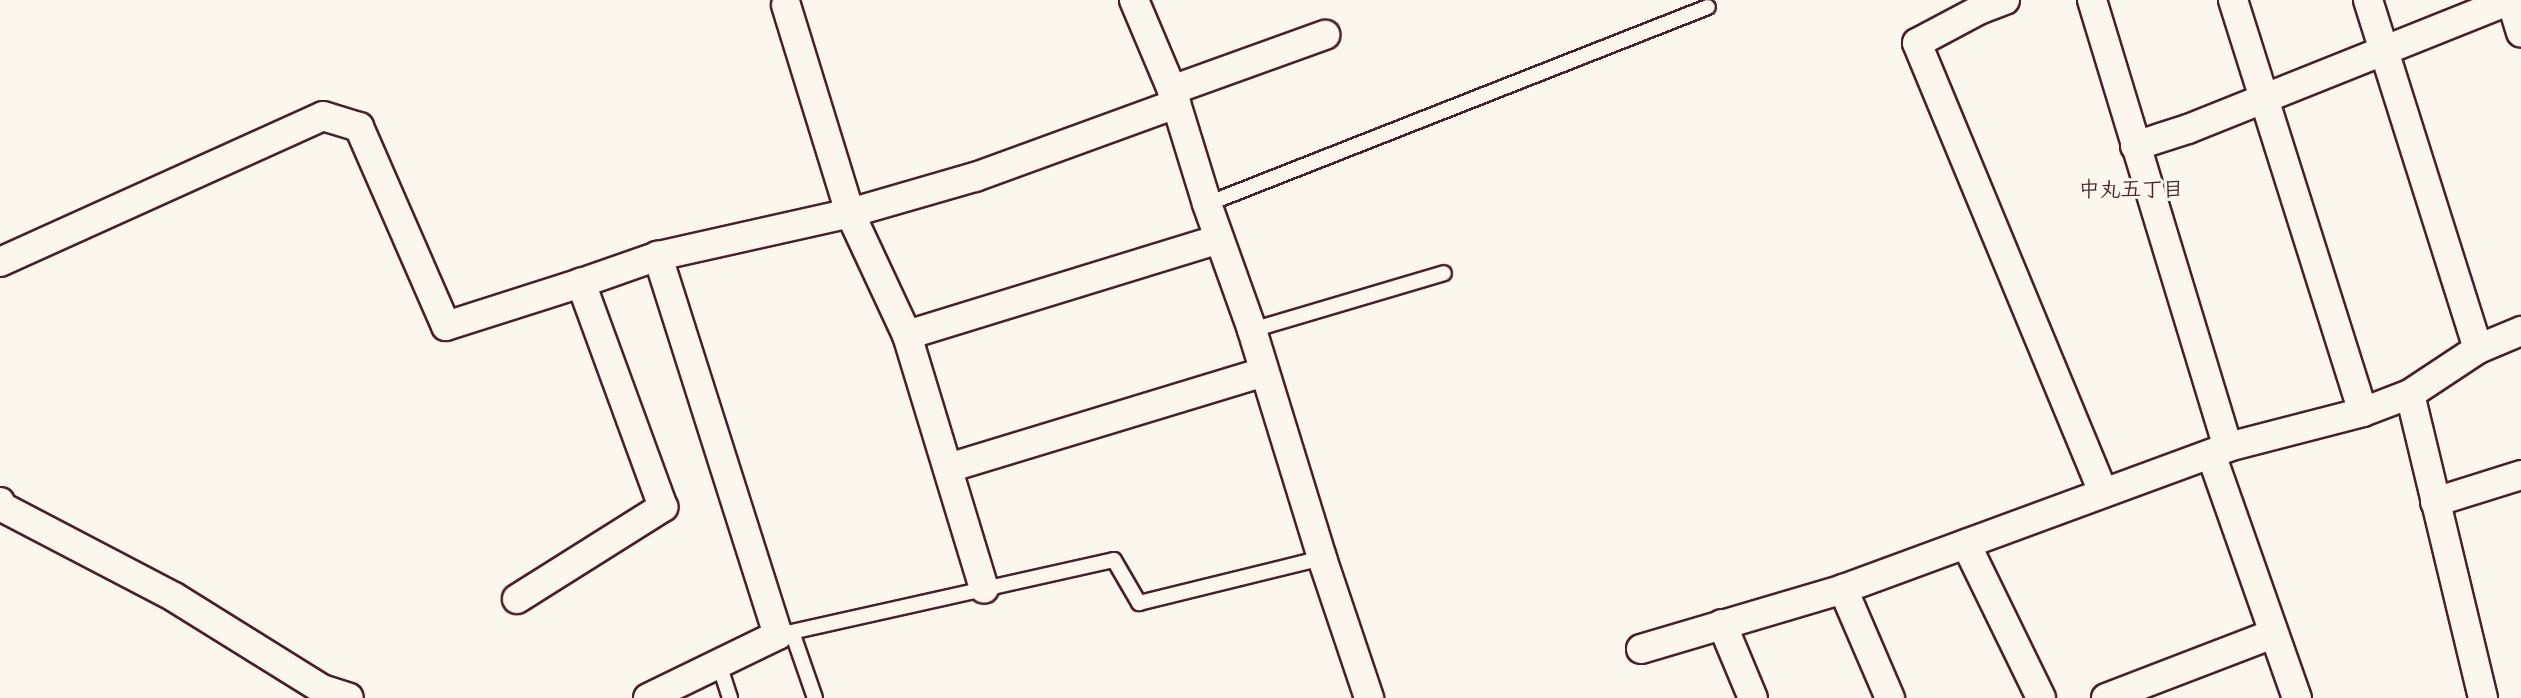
<!DOCTYPE html>
<html>
<head>
<meta charset="utf-8">
<style>
	body { margin:0 }
	#map { position:relative; width:2521px; height:698px; overflow:hidden; background:#fbf7ec; font-family:"Indie Flower","Klee One",sans-serif }
	div>[style] { position:absolute }
	.roads { filter:drop-shadow(2px 0 #4a1f2b) drop-shadow(-2px 0 #4a1f2b) drop-shadow(0 2px #4a1f2b) drop-shadow(0 -2px #4a1f2b) }
	.service>* { height:14px; margin:-7px; padding:0 7px; transform-origin:7px; border-radius:7px; background:#fbf7ec }
	.minor>* { height:28px; margin:-14px; padding:0 14px; transform-origin:14px; border-radius:14px; background:#fbf7ec }
	span { translate:-50% -50%; white-space:nowrap; text-align:center; line-height:1.15; -webkit-text-stroke:6px #fbf7ec; paint-order:stroke }
	.neighbourhood-label { font-size:21px; color:#4a1f2b; font-weight:700 }
</style>
</head>
<body>
<div id="map">
	<div class="roads">
		<div class="service">
			<div style="left:1207px;top:204px;width:538px;rotate:-21.47deg"></div>
			<div style="left:1252px;top:330px;width:200px;rotate:-16.5deg"></div>
			<div style="left:792px;top:632px;width:70px;rotate:70.8deg"></div>
			<div style="left:778px;top:635px;width:344px;rotate:-12.6deg"></div>
			<div style="left:1114px;top:560px;width:50px;rotate:59.8deg"></div>
			<div style="left:1139px;top:603px;width:188px;rotate:-13.8deg"></div>
			<div style="left:719px;top:664px;width:36px;rotate:72deg"></div>
		</div>
		<div class="minor">
			<div style="left:1134px;top:0;width:98px;rotate:67.1deg"></div>
			<div style="left:1172px;top:90px;width:119px;rotate:72.9deg"></div>
			<div style="left:1207px;top:204px;width:134px;rotate:70.3deg"></div>
			<div style="left:1252px;top:330px;width:239px;rotate:72.9deg"></div>
			<div style="left:1322px;top:558px;width:148px;rotate:71.4deg"></div>
			<div style="left:2005px;top:0;width:28px;rotate:159deg"></div>
			<div style="left:1979px;top:10px;width:70px;rotate:152deg"></div>
			<div style="left:1917px;top:43px;width:487px;rotate:67.5deg"></div>
			<div style="left:2092px;top:0;width:467px;rotate:73.1deg"></div>
			<div style="left:2233px;top:0;width:432px;rotate:72.5deg"></div>
			<div style="left:2368px;top:0;width:366px;rotate:72.5deg"></div>
			<div style="left:2511px;top:0;width:34px;rotate:73deg"></div>
			<div style="left:786px;top:5px;width:218px;rotate:72.9deg"></div>
			<div style="left:850px;top:213px;width:135px;rotate:65deg"></div>
			<div style="left:907px;top:335px;width:265px;rotate:73.1deg"></div>
			<div style="left:1172px;top:90px;width:163px;rotate:-19.8deg"></div>
			<div style="left:2135px;top:146px;width:56px;rotate:-17.8deg"></div>
			<div style="left:2188px;top:129px;width:348px;rotate:-21.8deg"></div>
			<div style="left:0;top:262px;width:354px;rotate:-24.3deg"></div>
			<div style="left:323px;top:116px;width:38px;rotate:17deg"></div>
			<div style="left:359px;top:127px;width:217px;rotate:66.4deg"></div>
			<div style="left:446px;top:326px;width:142px;rotate:-17.7deg"></div>
			<div style="left:581px;top:283px;width:82px;rotate:-19.3deg"></div>
			<div style="left:658px;top:256px;width:197px;rotate:-12.6deg"></div>
			<div style="left:850px;top:213px;width:130px;rotate:-16.1deg"></div>
			<div style="left:975px;top:177px;width:214px;rotate:-20deg"></div>
			<div style="left:907px;top:335px;width:326px;rotate:-17.1deg"></div>
			<div style="left:2410px;top:394px;width:313px;rotate:76.5deg"></div>
			<div style="left:2211px;top:454px;width:259px;rotate:70.6deg"></div>
			<div style="left:948px;top:468px;width:330px;rotate:-16.9deg"></div>
			<div style="left:0;top:502px;width:5px;rotate:68deg"></div>
			<div style="left:2px;top:507px;width:194px;rotate:27.6deg"></div>
			<div style="left:174px;top:597px;width:174px;rotate:31.9deg"></div>
			<div style="left:322px;top:689px;width:28px;rotate:18deg"></div>
			<div style="left:2435px;top:502px;width:90px;rotate:-17.4deg"></div>
			<div style="left:1966px;top:544px;width:171px;rotate:64deg"></div>
			<div style="left:1843px;top:589px;width:119px;rotate:66.7deg"></div>
			<div style="left:517px;top:599px;width:173px;rotate:-32.2deg"></div>
			<div style="left:663px;top:507px;width:239px;rotate:-110.1deg"></div>
			<div style="left:1722px;top:624px;width:80px;rotate:67.3deg"></div>
			<div style="left:1641px;top:649px;width:211px;rotate:-16.5deg"></div>
			<div style="left:1843px;top:589px;width:410px;rotate:-20.2deg"></div>
			<div style="left:2228px;top:447px;width:139px;rotate:-14.5deg"></div>
			<div style="left:2363px;top:412px;width:50px;rotate:-21deg"></div>
			<div style="left:2410px;top:394px;width:82px;rotate:-33.5deg"></div>
			<div style="left:2478px;top:349px;width:47px;rotate:-22.7deg"></div>
			<div style="left:648px;top:698px;width:144px;rotate:-25.9deg"></div>
			<div style="left:778px;top:635px;width:398px;rotate:-107.6deg"></div>
			<div style="left:2106px;top:698px;width:179px;rotate:-21deg"></div>
		</div>
	</div>
	<div class="neighbourhood-label">
		<span style="left:2131px;top:191px">中丸五丁目</span>
	</div>
</div>
</body>
</html>
